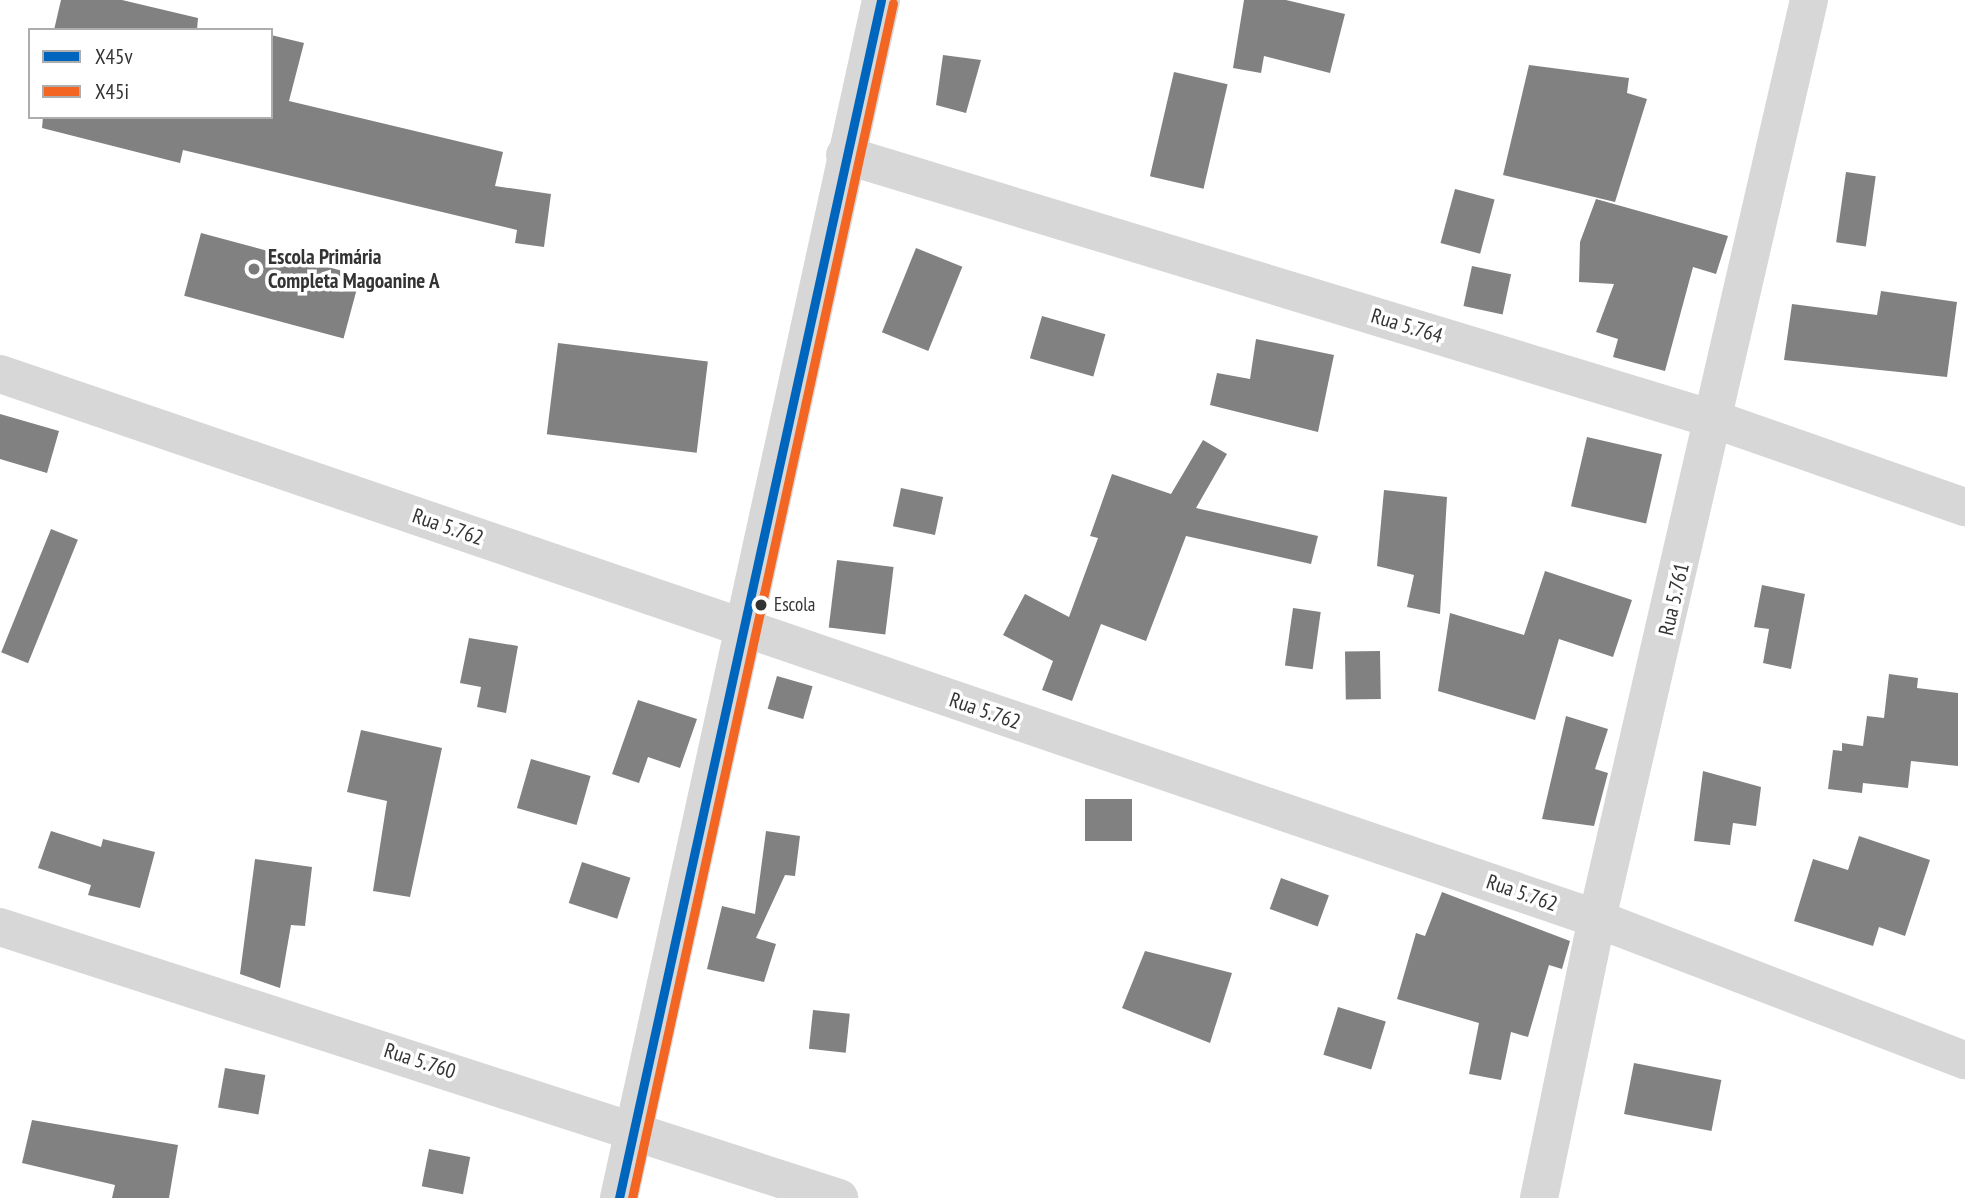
<!DOCTYPE html>
<html>
<head>
<meta charset="utf-8">
<style>
	body { margin:0 }
	#map { position:relative; width:1965px; height:1198px; overflow:hidden; background:#fff; font-family:"PT Sans Narrow",sans-serif }
	div>[style] { position:absolute }
	.building>* { inset:0; background:#818181; transform-origin:0 0 }
	.minor>* { height:38px; margin:-19px; padding:0 19px; transform-origin:19px; border-radius:19px; background:#d7d7d7 }
	.bus-1>* { height:9px; margin:-4.5px; padding:0 4.5px; transform-origin:4.5px; border-radius:4.5px; background:#0065bd }
	.bus-2>* { height:9px; margin:-4.5px; padding:0 4.5px; transform-origin:4.5px; border-radius:4.5px; background:#f26522 }
	.dots>* { width:19px; height:19px; translate:-50% -50%; box-sizing:border-box; border:4px solid #fff; border-radius:50% }
	span { translate:-50% -50%; white-space:nowrap; text-align:center; line-height:1.15; -webkit-text-stroke:7px #fff; paint-order:stroke }
	.bus-label { font-size:19px; color:#333 }
	.left { translate:0 -50%; text-align:left }
	.poi-label { font-size:21px; color:#333; font-weight:700 }
	.street-label { font-size:21px; color:#333 }
	.legend { position:absolute; left:28px; top:28px; width:245px; height:91px; box-sizing:border-box; background:#fff; border:2px solid #adadad; margin:0; padding:9px 12px; list-style:none; font-size:21px; color:#333 }
	.legend li { display:flex; align-items:center; gap:14px; height:35px }
	.legend b { width:35px; border:2px solid #adadad }
</style>
</head>
<body>
<div id="map">
	<div class="building">
		<div style="clip-path:polygon(61px 0,122px 0,198px 18px,197px 30px,54px 30px)"></div>
		<div style="clip-path:polygon(1244px 0,1286px 0,1345px 14px,1330px 73px,1264px 56px,1261px 73px,1233px 68px)"></div>
		<div style="clip-path:polygon(271px 35px,304px 43px,289px 101px,503px 152px,495px 186px,551px 194px,544px 247px,515px 243px,517px 230px,183px 150px,180px 163px,42px 128px,43px 117px,271px 117px)"></div>
		<div style="clip-path:polygon(943px 55px,981px 60px,966px 113px,936px 105px)"></div>
		<div style="clip-path:polygon(1529px 65px,1629px 78px,1627px 93px,1647px 99px,1615px 202px,1503px 175px)"></div>
		<div style="left:1174px;top:72px;width:55px;height:107px;rotate:13deg"></div>
		<div style="left:1846px;top:172px;width:30px;height:71px;rotate:8deg"></div>
		<div style="left:1455px;top:189px;width:41px;height:56px;rotate:15deg"></div>
		<div style="clip-path:polygon(1596px 199px,1728px 236px,1716px 274px,1693px 267px,1665px 371px,1613px 357px,1618px 339px,1596px 332px,1614px 284px,1579px 282px,1580px 242px)"></div>
		<div style="left:201px;top:233px;width:165px;height:65px;rotate:15deg"></div>
		<div style="left:916px;top:248px;width:50px;height:91px;rotate:22deg"></div>
		<div style="left:1472px;top:266px;width:40px;height:41px;rotate:12deg"></div>
		<div style="clip-path:polygon(1881px 291px,1957px 302px,1947px 377px,1784px 360px,1792px 304px,1877px 315px)"></div>
		<div style="left:1042px;top:316px;width:66px;height:44px;rotate:16deg"></div>
		<div style="clip-path:polygon(1256px 339px,1334px 355px,1318px 432px,1210px 405px,1217px 373px,1250px 379px)"></div>
		<div style="left:558px;top:343px;width:151px;height:92px;rotate:7deg"></div>
		<div style="clip-path:polygon(0 414px,59px 431px,47px 473px,0 459px)"></div>
		<div style="left:1587px;top:437px;width:77px;height:71px;rotate:13deg"></div>
		<div style="clip-path:polygon(1203px 440px,1227px 454px,1196px 508px,1318px 536px,1311px 564px,1186px 536px,1146px 641px,1101px 624px,1072px 701px,1042px 690px,1053px 661px,1003px 635px,1025px 594px,1069px 617px,1098px 538px,1090px 536px,1112px 474px,1171px 494px)"></div>
		<div style="left:901px;top:488px;width:43px;height:39px;rotate:12deg"></div>
		<div style="clip-path:polygon(1384px 490px,1447px 497px,1440px 614px,1407px 607px,1414px 575px,1377px 566px)"></div>
		<div style="left:51px;top:529px;width:29px;height:133px;rotate:22deg"></div>
		<div style="left:837px;top:560px;width:57px;height:68px;rotate:7deg"></div>
		<div style="clip-path:polygon(1545px 571px,1632px 600px,1613px 657px,1559px 639px,1535px 720px,1438px 691px,1450px 613px,1524px 635px)"></div>
		<div style="clip-path:polygon(1762px 585px,1805px 594px,1791px 669px,1763px 663px,1769px 629px,1754px 627px)"></div>
		<div style="left:1293px;top:608px;width:28px;height:58px;rotate:8deg"></div>
		<div style="clip-path:polygon(469px 638px,518px 646px,506px 713px,477px 707px,481px 687px,460px 683px)"></div>
		<div style="left:1380px;top:651px;width:48px;height:35px;rotate:89deg"></div>
		<div style="clip-path:polygon(1889px 674px,1918px 678px,1917px 688px,1958px 693px,1958px 766px,1911px 761px,1908px 788px,1863px 783px,1862px 793px,1828px 789px,1833px 750px,1842px 751px,1842px 743px,1863px 746px,1867px 716px,1884px 718px)"></div>
		<div style="left:777px;top:676px;width:37px;height:34px;rotate:16deg"></div>
		<div style="clip-path:polygon(638px 700px,697px 719px,680px 768px,648px 757px,639px 783px,612px 774px)"></div>
		<div style="clip-path:polygon(1566px 716px,1608px 729px,1595px 769px,1608px 773px,1594px 826px,1542px 819px)"></div>
		<div style="clip-path:polygon(361px 730px,442px 748px,410px 897px,373px 891px,387px 801px,347px 792px)"></div>
		<div style="left:531px;top:759px;width:62px;height:51px;rotate:16deg"></div>
		<div style="clip-path:polygon(1703px 771px,1761px 787px,1756px 826px,1733px 823px,1730px 845px,1694px 841px)"></div>
		<div style="left:1085px;top:799px;width:47px;height:42px"></div>
		<div style="clip-path:polygon(51px 831px,101px 847px,103px 839px,155px 852px,140px 908px,88px 895px,91px 885px,38px 868px)"></div>
		<div style="clip-path:polygon(766px 831px,800px 836px,795px 876px,785px 875px,756px 938px,776px 944px,764px 982px,707px 969px,722px 906px,755px 914px)"></div>
		<div style="clip-path:polygon(1859px 836px,1930px 860px,1905px 936px,1879px 927px,1873px 946px,1794px 921px,1813px 859px,1848px 870px)"></div>
		<div style="clip-path:polygon(255px 859px,312px 867px,305px 926px,291px 925px,280px 988px,240px 974px)"></div>
		<div style="left:582px;top:862px;width:51px;height:43px;rotate:18deg"></div>
		<div style="left:1281px;top:878px;width:51px;height:33px;rotate:20deg"></div>
		<div style="clip-path:polygon(1442px 892px,1570px 941px,1562px 969px,1549px 965px,1528px 1037px,1511px 1032px,1501px 1080px,1469px 1074px,1479px 1023px,1397px 999px,1416px 933px,1425px 936px)"></div>
		<div style="clip-path:polygon(1145px 951px,1232px 973px,1210px 1043px,1122px 1008px)"></div>
		<div style="left:1338px;top:1007px;width:50px;height:50px;rotate:17deg"></div>
		<div style="left:813px;top:1010px;width:37px;height:39px;rotate:6deg"></div>
		<div style="left:1634px;top:1063px;width:89px;height:52px;rotate:11deg"></div>
		<div style="left:225px;top:1068px;width:41px;height:40px;rotate:10deg"></div>
		<div style="clip-path:polygon(32px 1120px,178px 1145px,169px 1198px,112px 1198px,115px 1185px,22px 1163px)"></div>
		<div style="left:429px;top:1149px;width:42px;height:38px;rotate:11deg"></div>
	</div>
	<div class="minor">
		<div style="left:845px;top:155px;width:910px;rotate:16.92deg"></div>
		<div style="left:1716px;top:420px;width:264px;rotate:19.3deg"></div>
		<div style="left:0;top:374px;width:1687px;rotate:18.84deg"></div>
		<div style="left:1597px;top:919px;width:394px;rotate:21deg"></div>
		<div style="left:0;top:927px;width:882px;rotate:17.9deg"></div>
		<div style="left:619px;top:1198px;width:1226px;rotate:-77.66deg"></div>
		<div style="left:1539px;top:1198px;width:285px;rotate:-78.3deg"></div>
		<div style="left:1597px;top:919px;width:943px;rotate:-77.01deg"></div>
	</div>
	<div class="bus-1">
		<div style="left:619px;top:1198px;width:1226px;rotate:-77.66deg"></div>
	</div>
	<div class="bus-2">
		<div style="left:632px;top:1198px;width:1223px;rotate:-77.68deg"></div>
	</div>
	<div class="dots">
		<div style="left:254px;top:269px;background:#7a7a7a"></div>
		<div style="left:761px;top:605px;background:#333"></div>
	</div>
	<div class="bus-label">
		<span class="left" style="left:774px;top:605px">Escola</span>
	</div>
	<div class="poi-label">
		<span class="left" style="left:268px;top:269px">Escola Primária<br>Completa Magoanine A</span>
	</div>
	<div class="street-label">
		<span style="left:1407px;top:326px;rotate:17deg">Rua 5.764</span>
		<span style="left:448px;top:527px;rotate:19deg">Rua 5.762</span>
		<span style="left:1674px;top:599px;rotate:-77deg">Rua 5.761</span>
		<span style="left:985px;top:711px;rotate:19deg">Rua 5.762</span>
		<span style="left:1522px;top:893px;rotate:19deg">Rua 5.762</span>
		<span style="left:420px;top:1061px;rotate:18deg">Rua 5.760</span>
	</div>
	<ul class="legend">
	<li><b style="height:9px;background:#0065bd"></b>X45v</li>
	<li><b style="height:9px;background:#f26522"></b>X45i</li>
	</ul>
</div>
</body>
</html>
